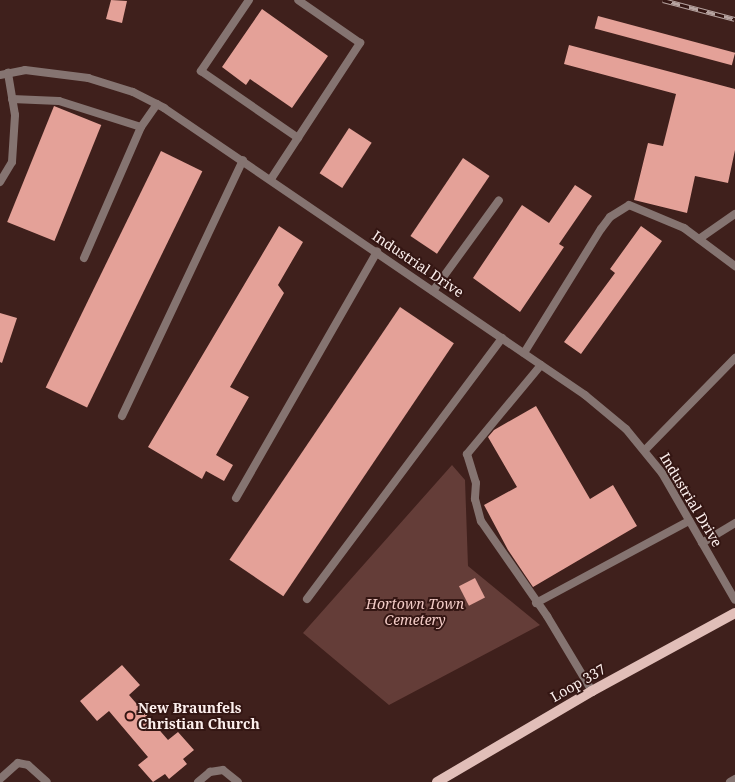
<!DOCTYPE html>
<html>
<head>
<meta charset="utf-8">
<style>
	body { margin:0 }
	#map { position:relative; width:735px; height:782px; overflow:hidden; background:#3f201c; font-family:"Noto Serif",serif }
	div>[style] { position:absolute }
	.green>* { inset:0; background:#643d38 }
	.building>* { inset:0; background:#e4a198; transform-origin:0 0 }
	.lane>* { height:8px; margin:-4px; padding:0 4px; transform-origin:4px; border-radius:4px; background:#857471 }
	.street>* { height:8px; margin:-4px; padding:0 4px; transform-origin:4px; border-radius:4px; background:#857471 }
	.primary>* { height:10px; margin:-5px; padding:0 5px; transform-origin:5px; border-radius:5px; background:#e1beb8 }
	.rail>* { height:4.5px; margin-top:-2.25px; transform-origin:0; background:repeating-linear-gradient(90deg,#341613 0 9px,#b7a4a1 0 18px); box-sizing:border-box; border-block:1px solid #b7a4a1 }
	.dots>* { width:11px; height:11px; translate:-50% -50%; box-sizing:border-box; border:2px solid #341613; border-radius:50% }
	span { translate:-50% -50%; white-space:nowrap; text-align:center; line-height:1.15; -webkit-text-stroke:4px #341613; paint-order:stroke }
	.street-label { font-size:14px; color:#fcefed }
	.park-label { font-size:14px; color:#f3ccc7; font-style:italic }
	.poi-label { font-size:14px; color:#fcefed; font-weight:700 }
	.left { translate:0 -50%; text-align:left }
</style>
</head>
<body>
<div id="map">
	<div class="green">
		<div style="clip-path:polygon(452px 465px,465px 480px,468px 566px,540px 625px,389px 705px,303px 633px)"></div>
	</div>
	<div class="building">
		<div style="clip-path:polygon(111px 0,127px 1px,122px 23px,106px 19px)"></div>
		<div style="clip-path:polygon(262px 9px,328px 56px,292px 108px,250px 79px,246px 85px,222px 67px)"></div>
		<div style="left:598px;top:16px;width:142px;height:13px;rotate:15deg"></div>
		<div style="clip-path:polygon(569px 45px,735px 89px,735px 150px,728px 183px,695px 176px,687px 213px,634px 200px,648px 143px,663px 146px,676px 94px,564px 64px)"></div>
		<div style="left:54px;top:106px;width:51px;height:125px;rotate:22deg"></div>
		<div style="left:349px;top:128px;width:27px;height:54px;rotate:33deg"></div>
		<div style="left:161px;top:151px;width:46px;height:263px;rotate:26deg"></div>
		<div style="left:463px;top:158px;width:32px;height:94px;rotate:34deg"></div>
		<div style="clip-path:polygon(575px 185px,592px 196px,559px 244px,564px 247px,520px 312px,473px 278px,522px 205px,549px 223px)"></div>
		<div style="clip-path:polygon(279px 226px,303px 242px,278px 285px,284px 293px,230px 387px,249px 397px,216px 455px,233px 465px,224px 481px,206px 471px,202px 479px,148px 447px)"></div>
		<div style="clip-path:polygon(641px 226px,662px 241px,581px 354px,564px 342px,615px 273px,610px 269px)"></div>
		<div style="left:400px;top:307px;width:65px;height:305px;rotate:34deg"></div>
		<div style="clip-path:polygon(0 313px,17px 318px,2px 363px,0 362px)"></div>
		<div style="clip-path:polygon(536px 406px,590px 499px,613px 485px,637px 526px,533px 587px,508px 550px,484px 505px,517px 487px,488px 437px,494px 430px)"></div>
		<div style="left:475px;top:578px;width:22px;height:18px;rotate:63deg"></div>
		<div style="clip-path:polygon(122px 665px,140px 685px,129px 695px,168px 740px,178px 732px,194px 750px,183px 759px,187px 764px,169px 779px,165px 774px,153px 782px,138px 765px,148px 757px,109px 711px,97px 721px,80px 701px)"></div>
	</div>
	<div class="lane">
		<div style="left:249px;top:0;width:86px;rotate:124.1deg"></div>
		<div style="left:201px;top:71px;width:118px;rotate:34.6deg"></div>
		<div style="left:12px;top:99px;width:47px;rotate:2.4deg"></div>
		<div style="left:59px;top:101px;width:86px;rotate:17.6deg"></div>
		<div style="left:271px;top:179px;width:163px;rotate:-56.8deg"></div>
		<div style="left:360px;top:43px;width:75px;rotate:-145.3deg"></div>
		<div style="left:0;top:182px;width:23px;rotate:-59deg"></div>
		<div style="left:12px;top:162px;width:47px;rotate:-86.3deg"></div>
		<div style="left:15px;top:115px;width:43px;rotate:-99.5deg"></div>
		<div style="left:84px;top:258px;width:143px;rotate:-66.5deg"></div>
		<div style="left:141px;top:127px;width:28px;rotate:-55deg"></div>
		<div style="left:433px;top:291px;width:112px;rotate:-54deg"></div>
		<div style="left:524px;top:353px;width:146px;rotate:-58.2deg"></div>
		<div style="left:601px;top:229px;width:15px;rotate:-53deg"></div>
		<div style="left:610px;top:217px;width:22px;rotate:-32deg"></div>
		<div style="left:541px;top:365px;width:116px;rotate:129.7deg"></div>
		<div style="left:467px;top:454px;width:30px;rotate:73deg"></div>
		<div style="left:476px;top:483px;width:16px;rotate:94deg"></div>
		<div style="left:475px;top:499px;width:23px;rotate:75deg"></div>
		<div style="left:481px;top:521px;width:116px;rotate:55.2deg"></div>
		<div style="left:547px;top:616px;width:87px;rotate:59deg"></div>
		<div style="left:122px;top:416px;width:283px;rotate:-64.7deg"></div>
		<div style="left:645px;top:450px;width:129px;rotate:-45.6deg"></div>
		<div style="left:236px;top:498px;width:284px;rotate:-60.2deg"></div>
		<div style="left:702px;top:543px;width:39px;rotate:-31deg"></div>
		<div style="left:307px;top:599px;width:326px;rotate:-53.2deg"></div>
		<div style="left:536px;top:603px;width:174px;rotate:-28.2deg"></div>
		<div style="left:0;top:779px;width:24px;rotate:-42deg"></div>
		<div style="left:18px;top:763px;width:10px;rotate:11deg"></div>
		<div style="left:28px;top:765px;width:25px;rotate:42deg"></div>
		<div style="left:198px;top:782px;width:16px;rotate:-40deg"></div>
		<div style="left:210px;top:772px;width:13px;rotate:-9deg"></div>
		<div style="left:223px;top:770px;width:19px;rotate:39deg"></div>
		<div style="left:730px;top:782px;width:6px;rotate:-31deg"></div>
	</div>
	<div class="street">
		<div style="left:0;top:75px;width:25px;rotate:-11deg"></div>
		<div style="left:25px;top:70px;width:64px;rotate:7.2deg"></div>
		<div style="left:88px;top:78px;width:47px;rotate:17.3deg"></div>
		<div style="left:133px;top:92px;width:35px;rotate:27deg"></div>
		<div style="left:164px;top:108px;width:510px;rotate:34.28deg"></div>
		<div style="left:585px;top:395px;width:53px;rotate:39.7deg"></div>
		<div style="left:626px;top:429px;width:57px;rotate:50.7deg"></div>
		<div style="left:662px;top:473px;width:146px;rotate:60.1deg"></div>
		<div style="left:629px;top:205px;width:60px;rotate:22.7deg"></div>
		<div style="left:684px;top:228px;width:64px;rotate:36.7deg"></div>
		<div style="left:699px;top:239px;width:44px;rotate:-34.8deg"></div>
	</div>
	<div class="primary">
		<div style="left:437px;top:782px;width:180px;rotate:-30.4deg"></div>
		<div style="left:592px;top:691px;width:163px;rotate:-28.6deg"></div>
	</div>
	<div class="rail">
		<div style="left:663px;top:0;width:74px;rotate:14.8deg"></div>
	</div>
	<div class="dots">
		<div style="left:130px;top:716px;background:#f59c91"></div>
	</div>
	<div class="street-label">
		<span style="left:418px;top:264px;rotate:34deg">Industrial Drive</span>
		<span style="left:691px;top:500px;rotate:59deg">Industrial Drive</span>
		<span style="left:578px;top:683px;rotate:-30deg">Loop 337</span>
	</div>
	<div class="park-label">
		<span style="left:415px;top:612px">Hortown Town<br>Cemetery</span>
	</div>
	<div class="poi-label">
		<span class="left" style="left:138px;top:716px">New Braunfels<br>Christian Church</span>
	</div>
</div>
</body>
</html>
